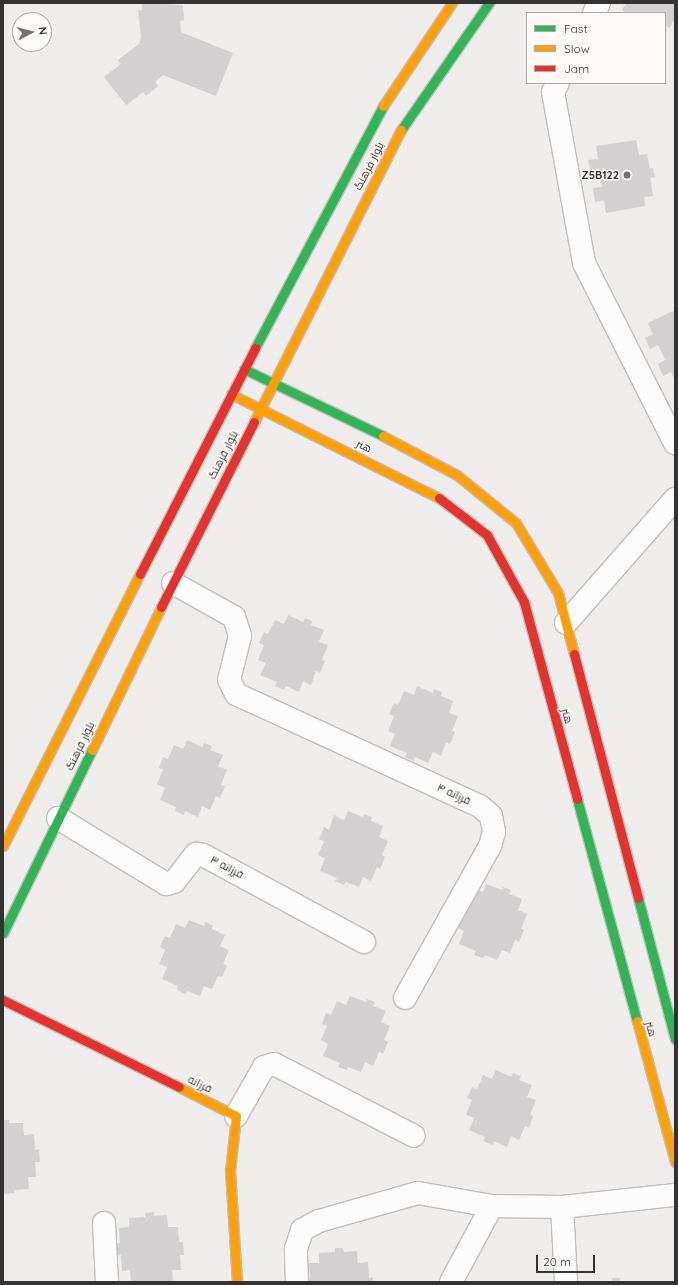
<!DOCTYPE html>
<html>
<head>
<meta charset="utf-8">
<style>
	body { margin:0 }
	#map { position:relative; width:678px; height:1285px; overflow:hidden; background:#efedeb; font-family:Quicksand,Cairo,sans-serif }
	div>[style] { position:absolute }
	.building>* { inset:0; background:#d2d0d0; transform-origin:0 0 }
	.roads { filter:drop-shadow(1px 0 #c0bfbd) drop-shadow(-1px 0 #c0bfbd) drop-shadow(0 1px #c0bfbd) drop-shadow(0 -1px #c0bfbd) }
	.street>* { height:22px; margin:-11px; padding:0 11px; transform-origin:11px; border-radius:11px; background:#fdfcfc }
	.fast>* { height:9px; margin:-4.5px; padding:0 4.5px; transform-origin:4.5px; border-radius:4.5px; background:#30b455 }
	.slow>* { height:9px; margin:-4.5px; padding:0 4.5px; transform-origin:4.5px; border-radius:4.5px; background:#ff9f0a }
	.jam>* { height:9px; margin:-4.5px; padding:0 4.5px; transform-origin:4.5px; border-radius:4.5px; background:#e5322d }
	.dots>* { width:11px; height:11px; translate:-50% -50%; box-sizing:border-box; border:2px solid #fef9f7; border-radius:50% }
	span { translate:-50% -50%; white-space:nowrap; text-align:center; line-height:1.15; -webkit-text-stroke:3px #fef9f7; paint-order:stroke }
	.street-label { font-size:11px; color:#343232 }
	.poi-label { font-size:11px; color:#343232; font-weight:700 }
	.right { translate:-100% -50%; text-align:right }
	.frame { position:absolute; inset:0; border:4px solid #343232; pointer-events:none }
	.legend { position:absolute; left:526px; top:12px; width:140px; height:72px; box-sizing:border-box; background:#fef9f7; border:1px solid #ada9a8; margin:0; padding:5px 7px; list-style:none; font-size:12px; color:#343232 }
	.legend li { display:flex; align-items:center; gap:8px; height:20px }
	.legend b { width:20px; border:1px solid #ada9a8 }
	.north { position:absolute; left:12px; top:12px; width:40px; height:40px; box-sizing:border-box; background:#fef9f7; border:1px solid #ada9a8; border-radius:50%; rotate:83deg; font-size:11px; font-weight:700; line-height:16px; text-align:center; color:#343232 }
	.north::after { content:''; display:block; margin:auto; width:14px; height:18px; background:#757373; clip-path:polygon(50% 0,100% 100%,50% 72%,0 100%) }
	.scale { position:absolute; left:536px; top:1255px; width:59px; height:18px; box-sizing:border-box; border:2px solid #343232; border-top:0; padding-left:5px; font-size:12px; line-height:14px; white-space:nowrap; color:#343232; -webkit-text-stroke:3px #fef9f7; paint-order:stroke }
</style>
</head>
<body>
<div id="map">
	<div class="building">
		<div style="clip-path:polygon(142px 3px,183px 5px,184px 20px,180px 21px,181px 32px,233px 53px,216px 96px,163px 75px,155px 82px,158px 86px,146px 96px,143px 92px,126px 105px,104px 77px,121px 64px,118px 60px,139px 44px,141px 37px,138px 10px,142px 10px)"></div>
		<div style="clip-path:polygon(626px 3px,675px 3px,675px 18px,669px 28px,665px 25px,665px 13px,626px 13px,622px 10px)"></div>
		<div style="clip-path:polygon(636px 140px,639px 155px,647px 154px,650px 169px,653px 168px,655px 177px,650px 178px,653px 196px,644px 197px,645px 206px,606px 213px,604px 200px,595px 202px,593px 188px,602px 187px,599px 170px,591px 172px,588px 160px,598px 159px,596px 146px)"></div>
		<div style="clip-path:polygon(675px 310px,675px 380px,671px 372px,663px 376px,658px 364px,665px 360px,662px 353px,658px 345px,650px 349px,645px 338px,653px 334px,648px 323px)"></div>
		<div style="clip-path:polygon(288px 615px,303px 622px,305px 618px,312px 621px,311px 625px,324px 630px,319px 642px,328px 645px,322px 660px,325px 661px,320px 673px,316px 671px,311px 685px,303px 681px,299px 692px,286px 686px,284px 690px,275px 686px,277px 682px,260px 675px,266px 663px,258px 660px,264px 645px,259px 643px,264px 632px,268px 634px,275px 620px,284px 624px)"></div>
		<div style="clip-path:polygon(417px 686px,433px 693px,434px 689px,442px 692px,441px 696px,453px 701px,449px 713px,458px 716px,452px 731px,455px 732px,450px 744px,446px 742px,441px 756px,433px 752px,428px 763px,415px 757px,414px 761px,405px 757px,407px 753px,390px 746px,395px 734px,388px 731px,394px 716px,389px 714px,394px 703px,398px 705px,404px 691px,414px 695px)"></div>
		<div style="clip-path:polygon(187px 740px,202px 747px,204px 743px,212px 746px,210px 750px,223px 755px,218px 766px,227px 770px,221px 785px,225px 786px,220px 798px,216px 796px,210px 810px,202px 806px,198px 817px,185px 811px,184px 815px,175px 811px,176px 807px,160px 800px,165px 788px,157px 784px,163px 770px,159px 768px,163px 757px,168px 759px,174px 745px,183px 749px)"></div>
		<div style="clip-path:polygon(348px 811px,363px 817px,364px 814px,372px 817px,371px 821px,383px 826px,379px 837px,388px 841px,382px 855px,385px 857px,380px 869px,377px 867px,371px 881px,363px 877px,359px 887px,346px 882px,344px 885px,335px 881px,337px 878px,320px 871px,325px 858px,318px 855px,324px 841px,319px 839px,324px 827px,329px 830px,334px 815px,344px 820px)"></div>
		<div style="clip-path:polygon(486px 884px,502px 890px,503px 887px,511px 890px,509px 894px,522px 899px,518px 910px,527px 914px,521px 929px,524px 930px,519px 942px,515px 940px,510px 953px,502px 950px,497px 960px,485px 955px,483px 958px,474px 955px,476px 951px,459px 944px,464px 931px,457px 928px,473px 888px,483px 892px)"></div>
		<div style="clip-path:polygon(189px 920px,204px 926px,206px 922px,213px 926px,212px 929px,225px 935px,220px 946px,229px 950px,223px 964px,227px 966px,222px 977px,218px 976px,212px 989px,204px 986px,200px 996px,187px 991px,185px 994px,177px 990px,178px 986px,162px 979px,167px 967px,159px 964px,165px 950px,160px 947px,165px 936px,170px 938px,176px 924px,185px 928px)"></div>
		<div style="clip-path:polygon(350px 996px,366px 1002px,367px 999px,375px 1002px,373px 1006px,386px 1011px,381px 1022px,390px 1026px,384px 1040px,388px 1042px,383px 1054px,379px 1052px,373px 1066px,365px 1062px,361px 1072px,348px 1067px,347px 1070px,338px 1067px,340px 1063px,323px 1056px,328px 1044px,321px 1040px,327px 1026px,322px 1024px,326px 1013px,331px 1015px,337px 1001px,346px 1005px)"></div>
		<div style="clip-path:polygon(496px 1070px,511px 1077px,513px 1073px,521px 1076px,519px 1080px,532px 1085px,527px 1097px,536px 1100px,530px 1115px,533px 1116px,529px 1128px,525px 1126px,519px 1140px,511px 1136px,507px 1147px,494px 1141px,493px 1145px,483px 1141px,485px 1137px,469px 1130px,474px 1118px,466px 1115px,472px 1100px,467px 1098px,472px 1087px,477px 1089px,483px 1075px,492px 1079px)"></div>
		<div style="clip-path:polygon(3px 1120px,9px 1120px,9px 1123px,23px 1123px,24px 1135px,34px 1134px,35px 1150px,39px 1149px,40px 1162px,35px 1162px,36px 1177px,28px 1177px,29px 1189px,14px 1190px,15px 1193px,5px 1194px,3px 1190px)"></div>
		<div style="clip-path:polygon(154px 1212px,154px 1216px,167px 1215px,168px 1227px,178px 1227px,179px 1242px,183px 1242px,184px 1255px,180px 1255px,181px 1270px,172px 1270px,173px 1281px,131px 1282px,130px 1270px,122px 1271px,121px 1255px,116px 1256px,115px 1244px,120px 1243px,119px 1228px,129px 1227px,129px 1218px,145px 1217px,145px 1213px)"></div>
		<div style="clip-path:polygon(335px 1248px,343px 1248px,344px 1252px,357px 1251px,358px 1263px,368px 1262px,369px 1278px,373px 1277px,373px 1282px,305px 1282px,305px 1279px,310px 1279px,309px 1263px,319px 1263px,319px 1253px,335px 1252px)"></div>
		<div style="left:612px;top:1278px;width:8px;height:4px"></div>
	</div>
	<div class="roads">
		<div class="street">
			<div style="left:594px;top:13px;width:11px;rotate:-63deg"></div>
			<div style="left:558px;top:83px;width:10px;rotate:119deg"></div>
			<div style="left:553px;top:92px;width:174px;rotate:79.7deg"></div>
			<div style="left:584px;top:263px;width:202px;rotate:63.2deg"></div>
			<div style="left:173px;top:583px;width:70px;rotate:29.1deg"></div>
			<div style="left:234px;top:617px;width:20px;rotate:72deg"></div>
			<div style="left:240px;top:636px;width:45px;rotate:104deg"></div>
			<div style="left:229px;top:680px;width:16px;rotate:63deg"></div>
			<div style="left:236px;top:694px;width:268px;rotate:24.7deg"></div>
			<div style="left:480px;top:806px;width:15px;rotate:42deg"></div>
			<div style="left:491px;top:816px;width:16px;rotate:79deg"></div>
			<div style="left:494px;top:832px;width:15px;rotate:106deg"></div>
			<div style="left:490px;top:846px;width:174px;rotate:119.2deg"></div>
			<div style="left:566px;top:623px;width:165px;rotate:-48.7deg"></div>
			<div style="left:58px;top:818px;width:127px;rotate:31.4deg"></div>
			<div style="left:166px;top:884px;width:8px;rotate:-14deg"></div>
			<div style="left:174px;top:882px;width:36px;rotate:-52deg"></div>
			<div style="left:196px;top:854px;width:7px;rotate:8deg"></div>
			<div style="left:203px;top:855px;width:183px;rotate:28.4deg"></div>
			<div style="left:236px;top:1116px;width:56px;rotate:-60.3deg"></div>
			<div style="left:264px;top:1067px;width:10px;rotate:-17deg"></div>
			<div style="left:274px;top:1064px;width:157px;rotate:27.2deg"></div>
			<div style="left:562px;top:1207px;width:75px;rotate:86.9deg"></div>
			<div style="left:104px;top:1223px;width:59px;rotate:87.1deg"></div>
			<div style="left:297px;top:1282px;width:33px;rotate:-92deg"></div>
			<div style="left:296px;top:1249px;width:20px;rotate:-72deg"></div>
			<div style="left:302px;top:1230px;width:19px;rotate:-28deg"></div>
			<div style="left:319px;top:1221px;width:103px;rotate:-15.8deg"></div>
			<div style="left:418px;top:1193px;width:75px;rotate:10deg"></div>
			<div style="left:492px;top:1206px;width:70px;rotate:0.8deg"></div>
			<div style="left:562px;top:1207px;width:114px;rotate:-6.1deg"></div>
			<div style="left:451px;top:1282px;width:86px;rotate:-61.7deg"></div>
		</div>
		<div class="fast">
			<div style="left:401px;top:130px;width:155px;rotate:-55.3deg"></div>
			<div style="left:255px;top:348px;width:274px;rotate:-62.1deg"></div>
			<div style="left:244px;top:369px;width:154px;rotate:25.7deg"></div>
			<div style="left:577px;top:799px;width:230px;rotate:74.9deg"></div>
			<div style="left:638px;top:898px;width:146px;rotate:75.3deg"></div>
			<div style="left:3px;top:933px;width:203px;rotate:-64.1deg"></div>
		</div>
		<div class="slow">
			<div style="left:383px;top:106px;width:124px;rotate:-56.2deg"></div>
			<div style="left:231px;top:394px;width:233px;rotate:26.6deg"></div>
			<div style="left:254px;top:422px;width:327px;rotate:-63.3deg"></div>
			<div style="left:383px;top:436px;width:84px;rotate:27.8deg"></div>
			<div style="left:457px;top:475px;width:76px;rotate:39.1deg"></div>
			<div style="left:516px;top:523px;width:82px;rotate:59deg"></div>
			<div style="left:558px;top:593px;width:63px;rotate:75.3deg"></div>
			<div style="left:92px;top:750px;width:159px;rotate:-64.2deg"></div>
			<div style="left:3px;top:846px;width:305px;rotate:-63.3deg"></div>
			<div style="left:637px;top:1021px;width:146px;rotate:74.9deg"></div>
			<div style="left:179px;top:1087px;width:64px;rotate:27deg"></div>
			<div style="left:236px;top:1116px;width:55px;rotate:96.2deg"></div>
			<div style="left:230px;top:1171px;width:111px;rotate:86.4deg"></div>
		</div>
		<div class="jam">
			<div style="left:439px;top:498px;width:61px;rotate:37.6deg"></div>
			<div style="left:487px;top:535px;width:77px;rotate:61.1deg"></div>
			<div style="left:524px;top:602px;width:204px;rotate:74.9deg"></div>
			<div style="left:140px;top:574px;width:254px;rotate:-63deg"></div>
			<div style="left:161px;top:607px;width:207px;rotate:-63.3deg"></div>
			<div style="left:574px;top:654px;width:252px;rotate:75.3deg"></div>
			<div style="left:3px;top:1000px;width:196px;rotate:26.3deg"></div>
		</div>
	</div>
	<div class="dots">
		<div style="left:627px;top:175px;background:#757373"></div>
	</div>
	<div class="street-label">
		<span style="left:369px;top:166px;rotate:-63deg">بلوار فرهنگ</span>
		<span style="left:364px;top:446px;rotate:26deg">هنر</span>
		<span style="left:223px;top:455px;rotate:-63deg">بلوار فرهنگ</span>
		<span style="left:567px;top:716px;rotate:75deg">هنر</span>
		<span style="left:80px;top:746px;rotate:-64deg">بلوار فرهنگ</span>
		<span style="left:454px;top:794px;rotate:25deg">فرزانه ۴</span>
		<span style="left:227px;top:867px;rotate:28deg">فرزانه ۳</span>
		<span style="left:651px;top:1029px;rotate:75deg">هنر</span>
		<span style="left:200px;top:1084px;rotate:26deg">فرزانه</span>
	</div>
	<div class="poi-label">
		<span class="right" style="left:619px;top:175px">Z5B122</span>
	</div>
	<div class="frame"></div>
	<ul class="legend">
	<li><b style="height:5px;background:#30b455"></b>Fast</li>
	<li><b style="height:5px;background:#ff9f0a"></b>Slow</li>
	<li><b style="height:5px;background:#e5322d"></b>Jam</li>
	</ul>
	<div class="north">N</div>
	<div class="scale">20 m</div>
</div>
</body>
</html>
